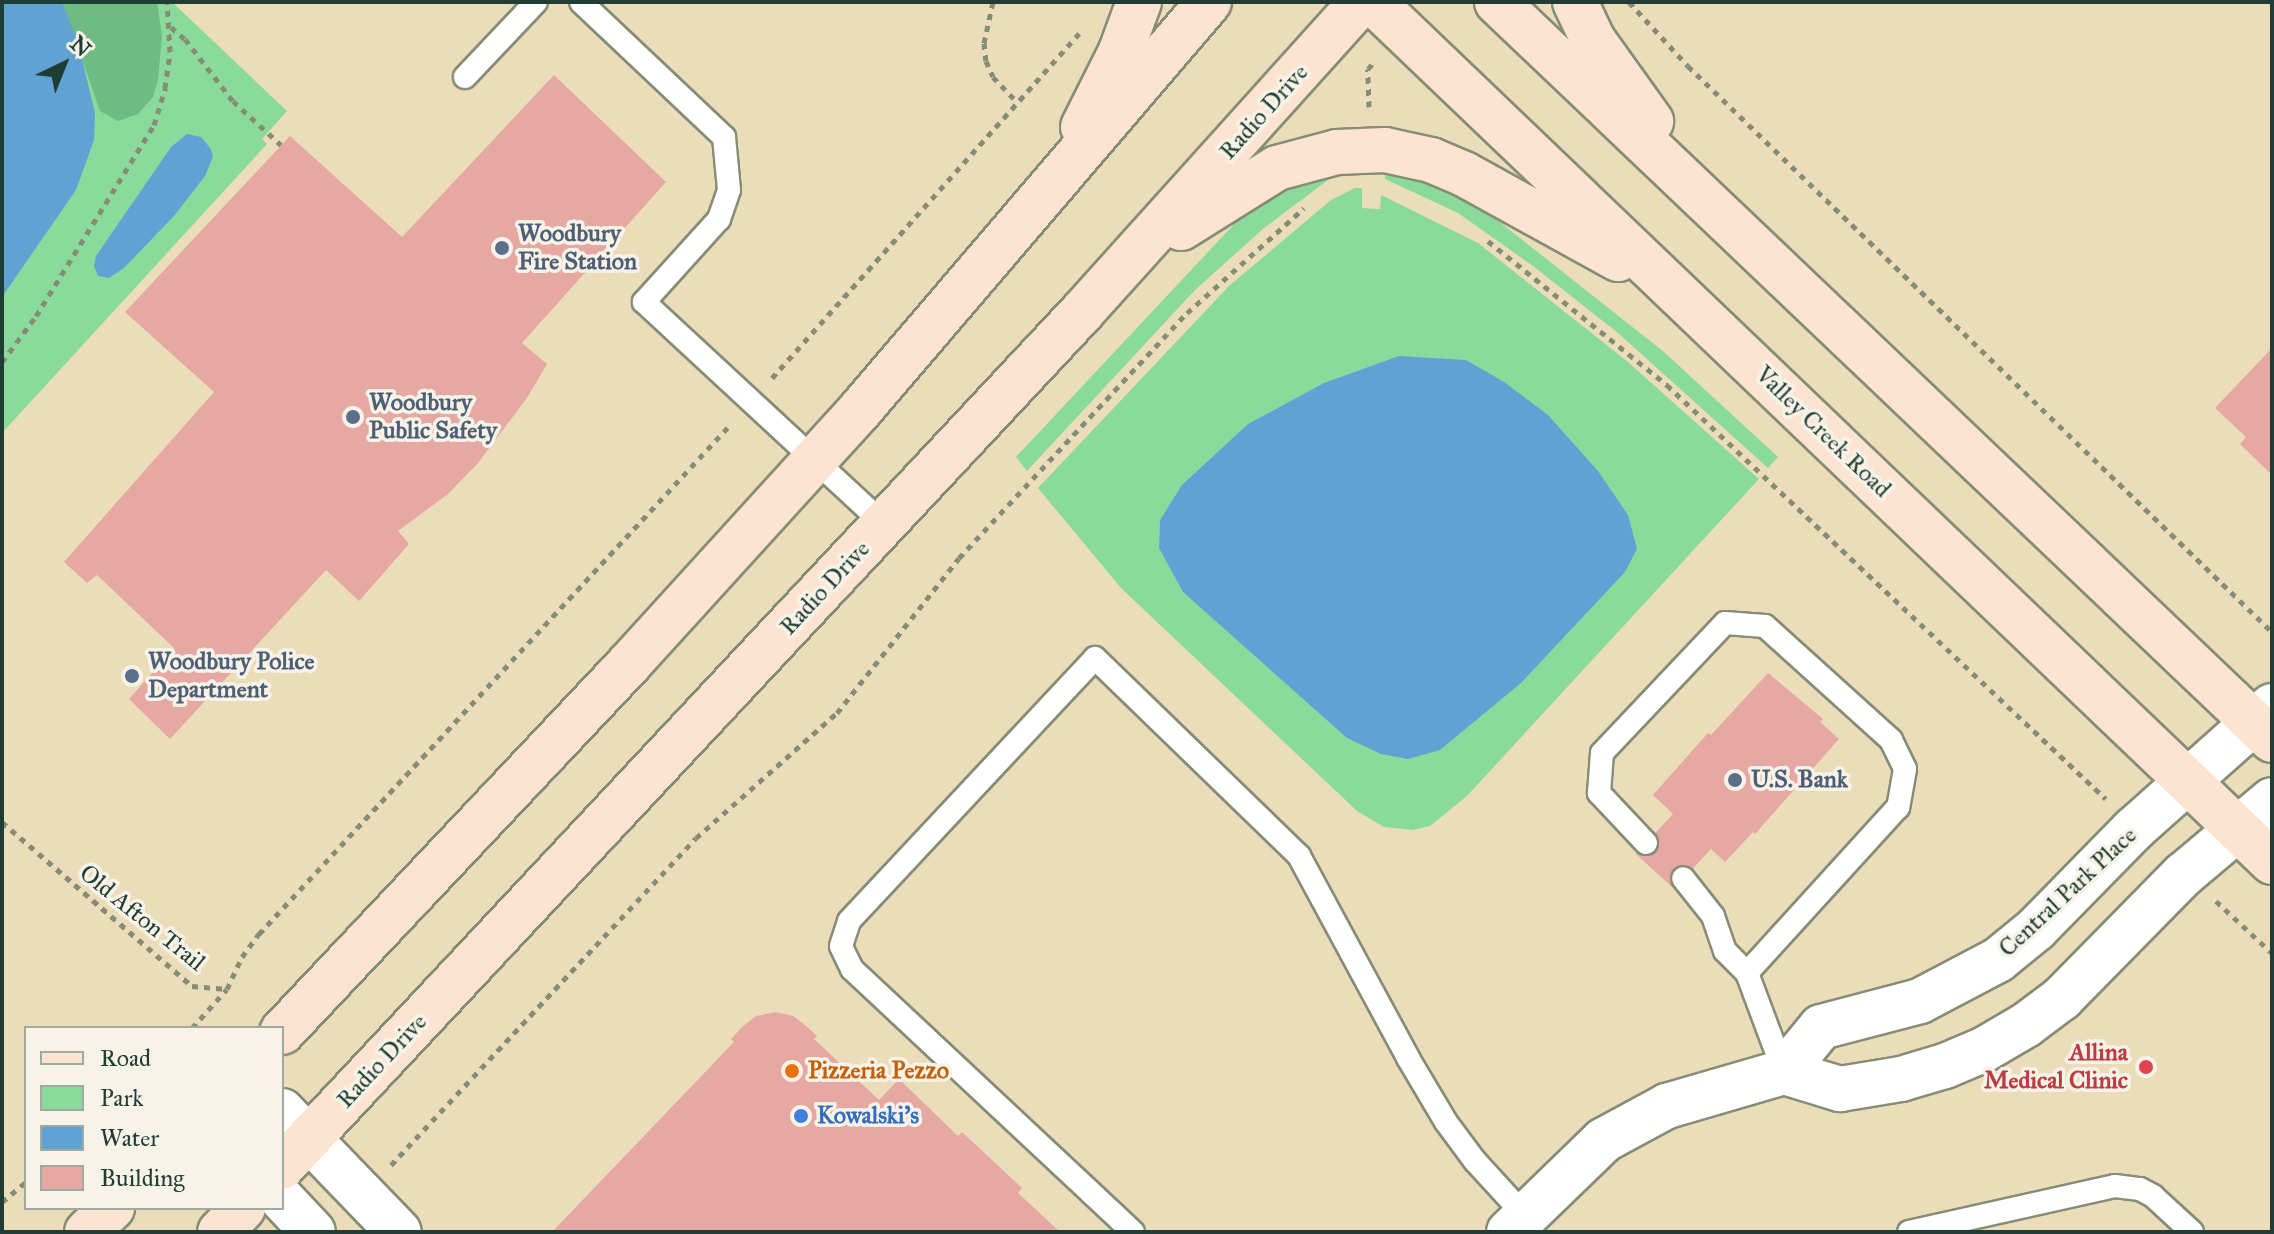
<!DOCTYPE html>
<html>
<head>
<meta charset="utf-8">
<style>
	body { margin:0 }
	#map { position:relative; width:2274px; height:1234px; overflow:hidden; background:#ebddb9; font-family:"IM FELL Great Primer",serif }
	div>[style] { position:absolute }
	.green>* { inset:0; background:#8adb9b }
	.forest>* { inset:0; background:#6fbb83 }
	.water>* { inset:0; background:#61a2d4 }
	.building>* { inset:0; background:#e6a8a2 }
	.path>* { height:5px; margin-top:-2.5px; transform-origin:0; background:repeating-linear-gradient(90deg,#858d76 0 6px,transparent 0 12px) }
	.roads { filter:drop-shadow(2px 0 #858d76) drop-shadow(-2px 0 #858d76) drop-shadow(0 2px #858d76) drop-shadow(0 -2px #858d76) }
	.service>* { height:22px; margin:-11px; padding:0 11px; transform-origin:11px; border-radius:11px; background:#fff }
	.minor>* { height:44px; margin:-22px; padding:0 22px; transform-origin:22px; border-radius:22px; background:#fff }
	.secondary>* { height:44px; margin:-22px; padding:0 22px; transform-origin:22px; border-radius:22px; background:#fde4d1 }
	.dots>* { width:22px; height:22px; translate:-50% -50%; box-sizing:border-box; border:4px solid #f7f3e8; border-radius:50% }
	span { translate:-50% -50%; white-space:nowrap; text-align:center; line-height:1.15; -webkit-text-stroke:7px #f7f3e8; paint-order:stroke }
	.street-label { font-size:24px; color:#1f3d34 }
	.service-label { font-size:24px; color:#4e5e75; font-weight:700 }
	.left { translate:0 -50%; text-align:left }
	.health-label { font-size:24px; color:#be3a42; font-weight:700 }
	.right { translate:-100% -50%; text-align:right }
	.food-label { font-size:24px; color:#c56008; font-weight:700 }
	.shop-label { font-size:24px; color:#366cbe; font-weight:700 }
	.frame { position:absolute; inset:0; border:4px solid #1f3d34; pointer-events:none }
	.legend { position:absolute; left:24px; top:1026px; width:260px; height:184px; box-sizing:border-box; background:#f7f3e8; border:2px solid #a1aaa0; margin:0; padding:10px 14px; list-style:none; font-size:24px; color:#1f3d34 }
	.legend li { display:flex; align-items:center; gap:16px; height:40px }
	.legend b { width:40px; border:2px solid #a1aaa0 }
	.north { position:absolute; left:24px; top:24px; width:80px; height:80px; -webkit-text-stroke:6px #f7f3e8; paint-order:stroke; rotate:43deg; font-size:22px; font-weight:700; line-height:32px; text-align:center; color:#1f3d34 }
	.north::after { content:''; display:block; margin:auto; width:28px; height:36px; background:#1f3d34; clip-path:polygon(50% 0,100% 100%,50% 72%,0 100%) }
</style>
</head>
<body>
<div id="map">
	<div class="green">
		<div style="clip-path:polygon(2px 2px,172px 2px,287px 111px,262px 139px,267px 144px,2px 433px)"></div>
		<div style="clip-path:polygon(1385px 172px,1442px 185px,1482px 208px,1664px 352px,1778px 457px,1768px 468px,1618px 333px,1533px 266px,1458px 213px,1385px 179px)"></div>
		<div style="clip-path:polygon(1331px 173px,1332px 177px,1264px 228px,1195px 290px,1027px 471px,1016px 457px,1237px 221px,1264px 200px,1293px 184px)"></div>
		<div style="clip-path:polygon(1355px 188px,1362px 188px,1362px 208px,1380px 209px,1381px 195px,1478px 243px,1628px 362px,1759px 479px,1467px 796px,1430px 826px,1413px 830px,1384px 827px,1357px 811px,1121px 588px,1038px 488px,1229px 286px,1331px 200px)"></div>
	</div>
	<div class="forest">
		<div style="clip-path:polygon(62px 2px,157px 2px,162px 36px,158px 80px,153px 97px,138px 114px,118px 121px,100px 111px)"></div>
	</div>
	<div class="water">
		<div style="clip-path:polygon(2px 2px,62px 2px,78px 43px,95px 113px,94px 140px,76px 190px,2px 297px)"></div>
		<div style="clip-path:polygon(187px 134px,201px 137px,211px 149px,213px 157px,205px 176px,174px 216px,124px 268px,109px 278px,98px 276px,94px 266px,96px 256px,171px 147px)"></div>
		<div style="clip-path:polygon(1399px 356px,1466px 360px,1504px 382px,1548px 415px,1598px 471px,1628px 515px,1637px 549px,1625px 572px,1521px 683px,1440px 750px,1408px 759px,1381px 754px,1347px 738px,1183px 592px,1159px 548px,1160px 520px,1182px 485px,1248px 424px,1324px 383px)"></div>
	</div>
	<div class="building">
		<div style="clip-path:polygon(554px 75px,666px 182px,522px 343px,547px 364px,527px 398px,478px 463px,448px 494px,398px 531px,409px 544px,359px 601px,326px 570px,170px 739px,129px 699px,174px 648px,97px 575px,87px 583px,64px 562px,214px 392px,125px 312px,290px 136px,402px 237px)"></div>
		<div style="clip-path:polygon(2272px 348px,2272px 475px,2240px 444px,2246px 437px,2215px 408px)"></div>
		<div style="clip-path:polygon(1768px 673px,1823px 719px,1820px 722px,1839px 739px,1755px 834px,1753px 832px,1725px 862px,1711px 849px,1674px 889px,1636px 854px,1673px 814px,1653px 795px,1708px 733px,1711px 735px)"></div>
		<div style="clip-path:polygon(776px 1012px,793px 1016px,805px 1025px,817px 1036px,814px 1039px,879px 1100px,899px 1079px,958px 1136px,962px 1132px,1022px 1188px,1018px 1193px,1060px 1232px,552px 1232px,734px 1042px,731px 1039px,742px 1027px,756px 1016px)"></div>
	</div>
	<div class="path">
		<div style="left:993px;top:2px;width:42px;rotate:102.4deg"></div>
		<div style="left:984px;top:43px;width:18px;rotate:84deg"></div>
		<div style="left:986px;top:61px;width:17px;rotate:66deg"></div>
		<div style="left:993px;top:77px;width:35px;rotate:46deg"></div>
		<div style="left:1629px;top:2px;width:87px;rotate:47.3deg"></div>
		<div style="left:1688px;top:66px;width:813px;rotate:44.1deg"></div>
		<div style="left:171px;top:27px;width:18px;rotate:41deg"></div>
		<div style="left:185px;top:39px;width:78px;rotate:52.3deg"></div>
		<div style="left:233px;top:101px;width:65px;rotate:42.5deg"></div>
		<div style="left:1369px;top:107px;width:38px;rotate:-92deg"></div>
		<div style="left:1368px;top:69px;width:8px;rotate:-50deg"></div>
		<div style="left:1488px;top:241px;width:230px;rotate:38.8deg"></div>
		<div style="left:1667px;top:385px;width:603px;rotate:43.32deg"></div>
		<div style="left:2px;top:362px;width:57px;rotate:-53.5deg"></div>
		<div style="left:36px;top:316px;width:225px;rotate:-58.3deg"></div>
		<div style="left:154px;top:125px;width:39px;rotate:-73deg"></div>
		<div style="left:165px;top:88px;width:36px;rotate:-82deg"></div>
		<div style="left:170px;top:52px;width:50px;rotate:-93.4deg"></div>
		<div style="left:772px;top:378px;width:462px;rotate:-48.3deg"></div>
		<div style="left:2px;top:822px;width:251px;rotate:40.8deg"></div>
		<div style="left:192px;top:986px;width:35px;rotate:5deg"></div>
		<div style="left:2216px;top:901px;width:76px;rotate:42.9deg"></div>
		<div style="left:192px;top:1028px;width:52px;rotate:-48.1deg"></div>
		<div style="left:227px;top:989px;width:35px;rotate:-65deg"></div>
		<div style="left:242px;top:957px;width:29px;rotate:-54deg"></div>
		<div style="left:259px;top:934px;width:695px;rotate:-47.22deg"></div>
		<div style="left:391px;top:1165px;width:447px;rotate:-47deg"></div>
		<div style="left:696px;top:838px;width:188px;rotate:-41.6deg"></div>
		<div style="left:837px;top:713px;width:197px;rotate:-51.8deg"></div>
		<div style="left:959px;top:558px;width:335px;rotate:-47.1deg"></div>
		<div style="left:1187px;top:313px;width:157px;rotate:-41.9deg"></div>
		<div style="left:2px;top:1202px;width:31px;rotate:-40deg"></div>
	</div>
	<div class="roads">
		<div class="service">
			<div style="left:581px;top:2px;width:197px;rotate:43.4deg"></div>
			<div style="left:724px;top:137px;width:53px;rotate:84.6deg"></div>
			<div style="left:729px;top:190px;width:31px;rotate:109deg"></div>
			<div style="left:719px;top:219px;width:112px;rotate:132.1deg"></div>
			<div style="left:644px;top:302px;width:327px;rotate:42.8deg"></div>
			<div style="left:465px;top:77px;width:103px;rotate:-46.6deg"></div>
			<div style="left:1646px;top:843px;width:69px;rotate:-133.2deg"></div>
			<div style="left:1599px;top:793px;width:40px;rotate:-85.7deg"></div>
			<div style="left:1602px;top:753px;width:179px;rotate:-46.6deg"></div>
			<div style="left:1725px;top:623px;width:40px;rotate:4.3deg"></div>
			<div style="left:1765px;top:626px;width:170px;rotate:42.1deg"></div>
			<div style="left:1891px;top:740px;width:32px;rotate:64deg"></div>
			<div style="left:1905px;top:769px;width:39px;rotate:100deg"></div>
			<div style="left:1898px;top:807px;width:224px;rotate:132.3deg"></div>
			<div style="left:1747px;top:973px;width:31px;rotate:-135deg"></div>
			<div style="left:1725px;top:951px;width:37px;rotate:-109deg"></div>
			<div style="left:1713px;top:916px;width:48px;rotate:-128.3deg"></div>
			<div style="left:1747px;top:973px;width:106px;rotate:69.5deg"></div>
			<div style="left:1133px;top:1232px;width:385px;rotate:-136.9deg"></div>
			<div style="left:852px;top:969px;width:25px;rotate:-116deg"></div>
			<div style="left:841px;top:946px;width:26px;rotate:-72deg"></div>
			<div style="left:849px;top:921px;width:360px;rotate:-46.9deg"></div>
			<div style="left:1095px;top:658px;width:284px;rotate:44.1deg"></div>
			<div style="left:1299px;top:856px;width:230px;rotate:61.6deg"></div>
			<div style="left:1408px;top:1058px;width:74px;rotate:59.3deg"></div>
			<div style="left:1446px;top:1122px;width:49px;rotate:53.4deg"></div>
			<div style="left:1475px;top:1161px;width:80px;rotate:47.5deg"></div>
			<div style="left:1909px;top:1232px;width:211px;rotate:-12.6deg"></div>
			<div style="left:2115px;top:1186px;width:25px;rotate:7deg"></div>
			<div style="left:2140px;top:1189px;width:15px;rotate:28deg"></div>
			<div style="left:2153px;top:1196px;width:53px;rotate:42.7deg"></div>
		</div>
		<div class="minor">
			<div style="left:1784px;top:1072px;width:58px;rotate:-50.6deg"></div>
			<div style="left:1821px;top:1027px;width:102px;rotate:-14.7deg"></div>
			<div style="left:1920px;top:1001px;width:88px;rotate:-27.7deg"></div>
			<div style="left:1998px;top:960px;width:49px;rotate:-39.2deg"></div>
			<div style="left:2036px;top:929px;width:140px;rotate:-45.6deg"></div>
			<div style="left:2134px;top:829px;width:185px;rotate:-41.7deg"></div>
			<div style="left:282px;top:1111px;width:168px;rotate:46deg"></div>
			<div style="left:282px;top:1199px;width:45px;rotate:46.8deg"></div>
			<div style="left:1509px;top:1232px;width:132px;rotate:-44.1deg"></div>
			<div style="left:1604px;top:1140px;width:72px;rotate:-28.4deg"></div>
			<div style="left:1667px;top:1106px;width:122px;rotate:-16.2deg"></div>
			<div style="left:1784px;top:1072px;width:59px;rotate:16.9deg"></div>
			<div style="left:1840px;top:1089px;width:62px;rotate:-9.3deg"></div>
			<div style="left:1901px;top:1079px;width:46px;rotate:-16.5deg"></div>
			<div style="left:1945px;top:1066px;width:43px;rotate:-23deg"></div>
			<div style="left:1985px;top:1049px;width:48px;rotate:-30.3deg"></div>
			<div style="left:2026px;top:1025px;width:45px;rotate:-36.9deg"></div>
			<div style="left:2062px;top:998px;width:173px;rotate:-45.5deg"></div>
			<div style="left:2183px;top:875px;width:116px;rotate:-40.1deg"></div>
		</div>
		<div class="secondary">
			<div style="left:1373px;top:2px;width:1244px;rotate:43.73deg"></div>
			<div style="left:1497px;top:2px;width:1070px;rotate:43.6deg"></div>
			<div style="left:1575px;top:2px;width:42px;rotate:64.7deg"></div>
			<div style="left:1593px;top:40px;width:100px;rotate:54.4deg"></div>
			<div style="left:1083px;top:127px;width:85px;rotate:-63.4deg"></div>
			<div style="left:1121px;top:51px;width:52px;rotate:-69.8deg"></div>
			<div style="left:1181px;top:228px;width:113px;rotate:-32deg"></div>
			<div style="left:1277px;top:168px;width:62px;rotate:-14.9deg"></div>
			<div style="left:1337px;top:152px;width:48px;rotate:-2.4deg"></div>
			<div style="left:1385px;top:150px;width:47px;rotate:12.3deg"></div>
			<div style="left:1431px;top:160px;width:36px;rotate:23deg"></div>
			<div style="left:1464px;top:174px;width:176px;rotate:28.9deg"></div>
			<div style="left:282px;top:1032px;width:506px;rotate:-46.68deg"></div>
			<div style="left:629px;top:664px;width:343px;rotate:-47.7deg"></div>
			<div style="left:860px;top:410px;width:537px;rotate:-49.46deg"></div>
			<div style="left:282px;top:1167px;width:1171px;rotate:-46.9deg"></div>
			<div style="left:1082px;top:312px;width:417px;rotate:-48deg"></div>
			<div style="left:87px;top:1232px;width:35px;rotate:-44deg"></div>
			<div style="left:220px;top:1232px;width:33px;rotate:-46deg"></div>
		</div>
	</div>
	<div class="dots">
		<div style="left:502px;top:248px;background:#5c6f8a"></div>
		<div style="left:353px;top:417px;background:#5c6f8a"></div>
		<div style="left:132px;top:676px;background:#5c6f8a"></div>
		<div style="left:1735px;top:780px;background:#5c6f8a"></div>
		<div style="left:2146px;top:1067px;background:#e0444e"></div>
		<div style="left:792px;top:1071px;background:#e8710a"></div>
		<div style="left:801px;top:1116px;background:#3f7fe0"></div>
	</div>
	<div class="street-label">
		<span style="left:1264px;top:112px;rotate:-48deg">Radio Drive</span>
		<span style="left:1823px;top:432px;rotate:44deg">Valley Creek Road</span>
		<span style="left:825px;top:588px;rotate:-47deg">Radio Drive</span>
		<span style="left:2068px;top:892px;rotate:-43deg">Central Park Place</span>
		<span style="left:142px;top:918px;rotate:39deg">Old Afton Trail</span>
		<span style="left:382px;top:1061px;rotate:-47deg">Radio Drive</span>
	</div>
	<div class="service-label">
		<span class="left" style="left:518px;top:248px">Woodbury<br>Fire Station</span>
		<span class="left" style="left:369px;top:417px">Woodbury<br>Public Safety</span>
		<span class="left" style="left:148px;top:676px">Woodbury Police<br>Department</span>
		<span class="left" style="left:1751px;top:780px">U.S. Bank</span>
	</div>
	<div class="health-label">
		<span class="right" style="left:2128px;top:1067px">Allina<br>Medical Clinic</span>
	</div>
	<div class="food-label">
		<span class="left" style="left:808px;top:1071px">Pizzeria Pezzo</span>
	</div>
	<div class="shop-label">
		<span class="left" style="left:817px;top:1116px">Kowalski's</span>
	</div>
	<div class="frame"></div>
	<ul class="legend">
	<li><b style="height:10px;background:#fde4d1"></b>Road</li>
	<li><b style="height:22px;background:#8adb9b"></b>Park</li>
	<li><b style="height:22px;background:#61a2d4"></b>Water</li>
	<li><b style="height:22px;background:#e6a8a2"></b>Building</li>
	</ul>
	<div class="north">N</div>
</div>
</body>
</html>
